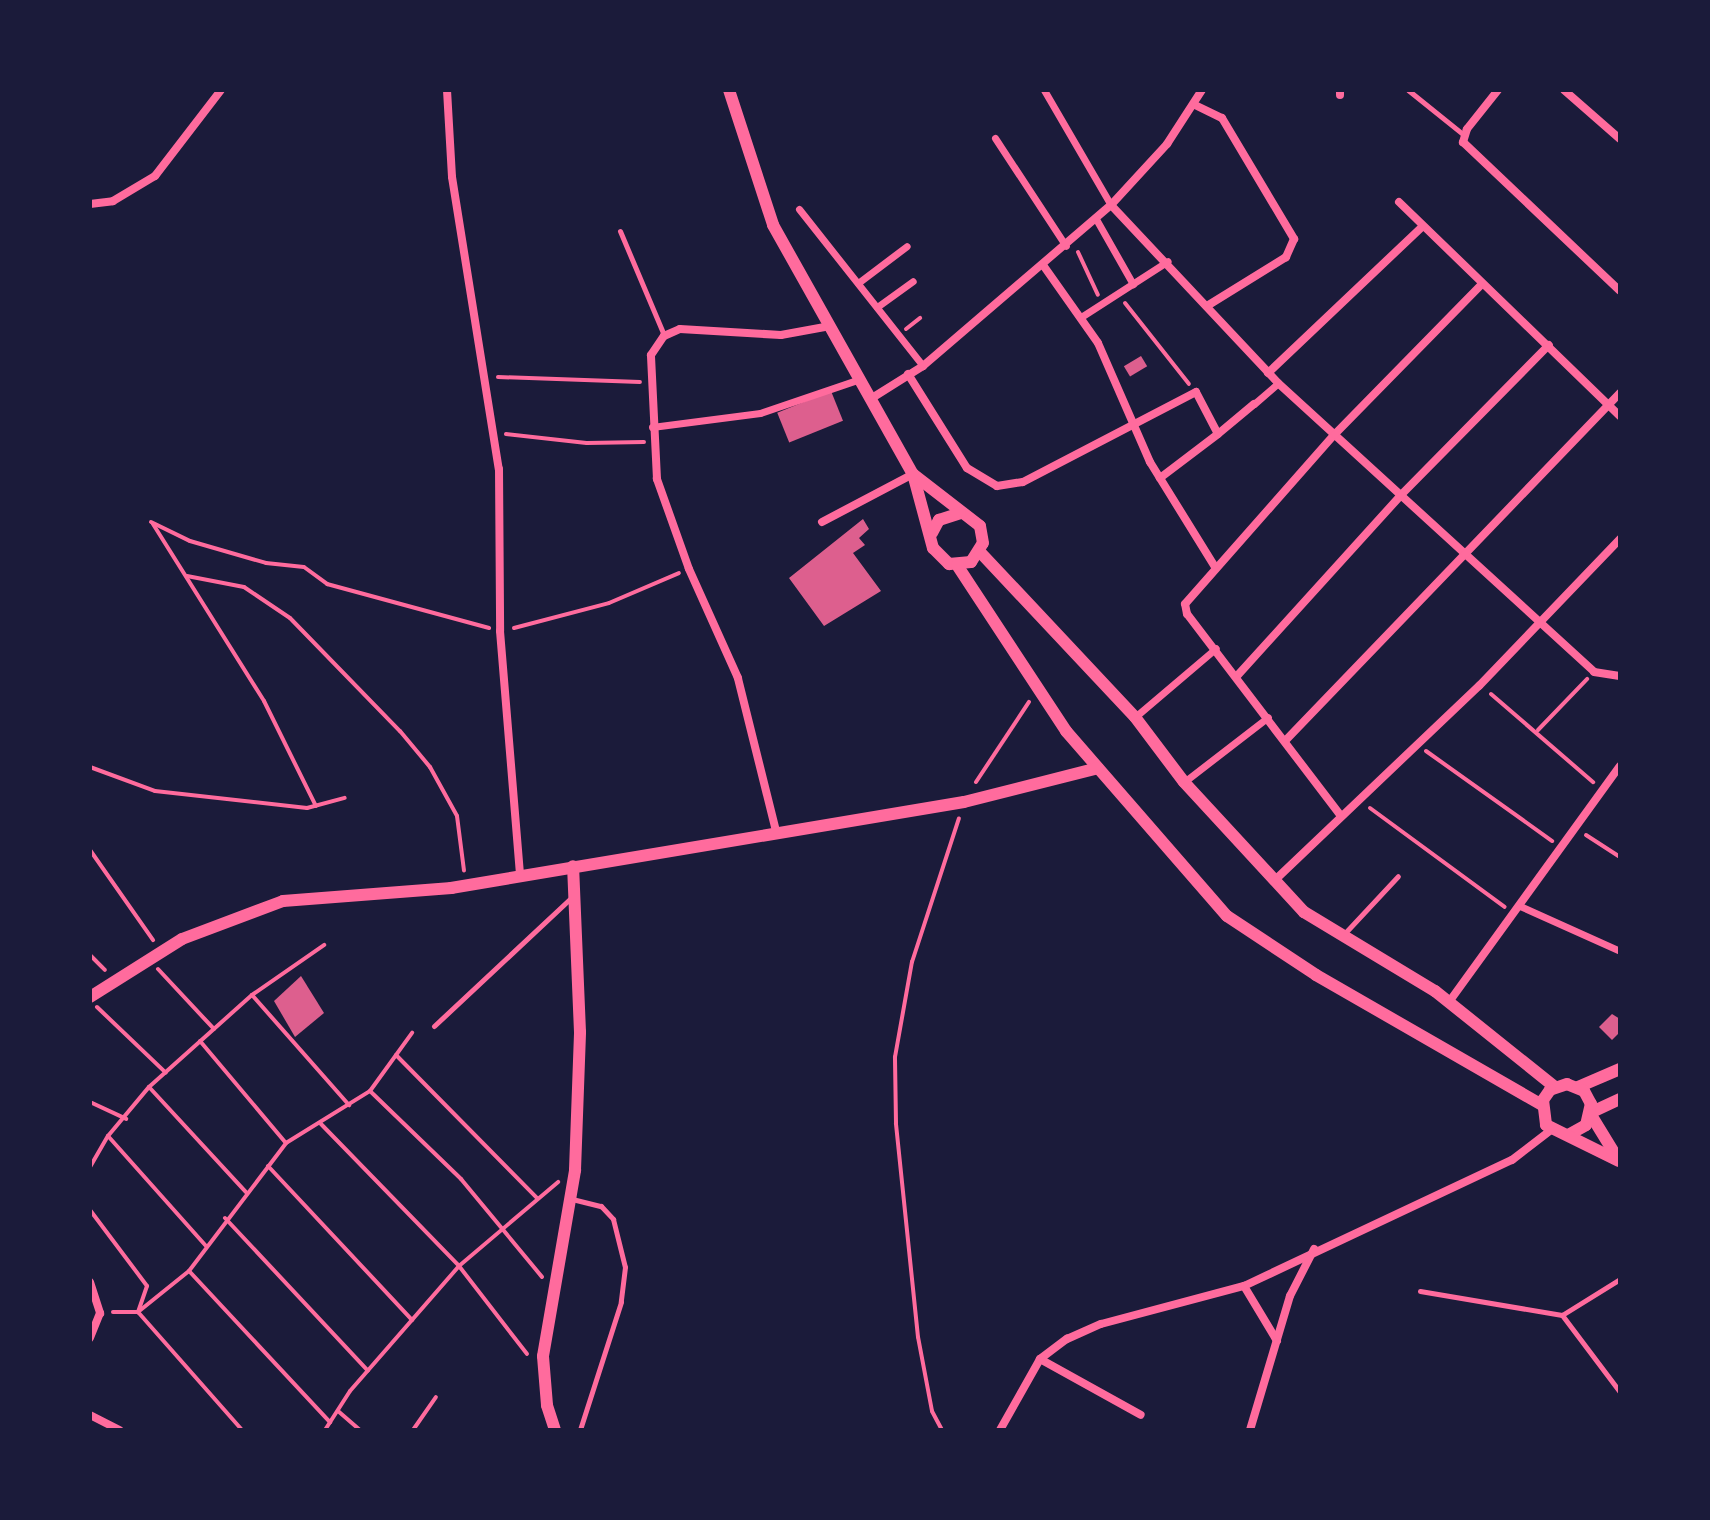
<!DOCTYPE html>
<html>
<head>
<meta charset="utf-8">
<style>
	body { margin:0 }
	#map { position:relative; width:1710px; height:1520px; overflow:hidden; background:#1b1b3a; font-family:Bitter,serif }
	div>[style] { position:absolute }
	.building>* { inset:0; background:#dd5f8e; transform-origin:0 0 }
	.path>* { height:4px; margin:-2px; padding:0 2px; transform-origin:2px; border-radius:2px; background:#ff6b9d }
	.service>* { height:5px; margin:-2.5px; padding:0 2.5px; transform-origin:2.5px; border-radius:2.5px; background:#ff6b9d }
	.pedestrian>* { height:7px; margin:-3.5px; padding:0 3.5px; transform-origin:3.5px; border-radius:3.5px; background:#ff6b9d }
	.minor>* { height:8px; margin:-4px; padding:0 4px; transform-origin:4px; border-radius:4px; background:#ff6b9d }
	.tertiary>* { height:12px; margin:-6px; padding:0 6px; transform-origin:6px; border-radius:6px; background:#ff6b9d }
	span { translate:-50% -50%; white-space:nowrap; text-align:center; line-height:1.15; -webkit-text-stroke:8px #1b1b3a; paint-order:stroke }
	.frame { position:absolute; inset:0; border:92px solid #1b1b3a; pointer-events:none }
</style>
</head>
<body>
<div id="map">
	<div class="building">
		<div style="left:1141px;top:356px;width:12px;height:20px;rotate:59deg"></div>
		<div style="left:831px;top:391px;width:32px;height:58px;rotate:68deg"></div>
		<div style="clip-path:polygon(863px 519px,869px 529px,859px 538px,865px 545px,853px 553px,881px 591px,824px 626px,789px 578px)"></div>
		<div style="clip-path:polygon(301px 976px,324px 1013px,295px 1037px,274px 1001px)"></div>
		<div style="clip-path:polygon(1612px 1014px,1620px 1019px,1620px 1032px,1612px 1040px,1599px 1027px)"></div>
	</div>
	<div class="path">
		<div style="left:1078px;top:252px;width:47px;rotate:65.1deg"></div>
		<div style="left:1125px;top:303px;width:103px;rotate:51.7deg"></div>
		<div style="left:906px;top:329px;width:18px;rotate:-38deg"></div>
		<div style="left:498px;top:377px;width:142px;rotate:2deg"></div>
		<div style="left:506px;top:434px;width:81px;rotate:6.3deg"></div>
		<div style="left:587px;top:443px;width:57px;rotate:-1deg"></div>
		<div style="left:151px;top:522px;width:43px;rotate:26deg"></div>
		<div style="left:190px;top:541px;width:79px;rotate:16.1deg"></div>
		<div style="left:266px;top:563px;width:38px;rotate:6deg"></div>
		<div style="left:304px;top:567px;width:29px;rotate:36deg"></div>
		<div style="left:327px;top:584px;width:168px;rotate:15.2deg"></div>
		<div style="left:153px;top:524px;width:209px;rotate:57.9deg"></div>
		<div style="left:264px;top:701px;width:117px;rotate:63.7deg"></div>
		<div style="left:187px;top:576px;width:58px;rotate:10.9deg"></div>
		<div style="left:244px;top:587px;width:55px;rotate:34deg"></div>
		<div style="left:290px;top:618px;width:158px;rotate:45.8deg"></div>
		<div style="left:400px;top:731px;width:47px;rotate:50.2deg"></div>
		<div style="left:430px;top:767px;width:56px;rotate:61.1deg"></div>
		<div style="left:457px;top:816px;width:55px;rotate:82.7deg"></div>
		<div style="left:514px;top:628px;width:98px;rotate:-14.7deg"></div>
		<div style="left:609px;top:603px;width:76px;rotate:-23.2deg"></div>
		<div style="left:1491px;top:694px;width:135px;rotate:40.8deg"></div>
		<div style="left:1538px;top:730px;width:71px;rotate:-46.1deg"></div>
		<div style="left:1426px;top:751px;width:155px;rotate:35.5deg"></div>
		<div style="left:90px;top:767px;width:69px;rotate:20.3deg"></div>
		<div style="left:155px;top:791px;width:153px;rotate:6.4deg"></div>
		<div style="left:307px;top:808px;width:39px;rotate:-15deg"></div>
		<div style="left:976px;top:782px;width:96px;rotate:-56.5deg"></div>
		<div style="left:1370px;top:808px;width:167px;rotate:36.3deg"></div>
		<div style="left:1586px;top:835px;width:40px;rotate:32.9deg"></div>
		<div style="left:90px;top:850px;width:110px;rotate:55deg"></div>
		<div style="left:90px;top:955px;width:21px;rotate:45deg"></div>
		<div style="left:158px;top:969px;width:82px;rotate:47deg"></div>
		<div style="left:252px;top:995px;width:147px;rotate:48.6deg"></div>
		<div style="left:97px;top:1007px;width:95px;rotate:43.7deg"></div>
		<div style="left:200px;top:1041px;width:133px;rotate:49.9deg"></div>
		<div style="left:396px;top:1055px;width:201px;rotate:45.4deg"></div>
		<div style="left:149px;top:1087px;width:143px;rotate:47.3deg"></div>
		<div style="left:370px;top:1091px;width:127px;rotate:44deg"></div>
		<div style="left:461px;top:1179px;width:127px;rotate:50.4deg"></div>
		<div style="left:90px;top:1102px;width:40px;rotate:25deg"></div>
		<div style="left:321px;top:1124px;width:198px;rotate:45.8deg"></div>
		<div style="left:459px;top:1266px;width:111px;rotate:52.3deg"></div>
		<div style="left:108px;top:1136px;width:147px;rotate:48.3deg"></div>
		<div style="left:268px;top:1166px;width:211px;rotate:46.9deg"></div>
		<div style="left:90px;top:1167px;width:36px;rotate:-60deg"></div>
		<div style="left:108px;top:1136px;width:64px;rotate:-50.1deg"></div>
		<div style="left:149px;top:1087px;width:138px;rotate:-41.8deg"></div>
		<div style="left:252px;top:995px;width:88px;rotate:-34.8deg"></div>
		<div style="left:90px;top:1210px;width:95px;rotate:53.1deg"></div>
		<div style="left:147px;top:1286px;width:28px;rotate:109deg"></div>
		<div style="left:138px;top:1312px;width:157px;rotate:48.6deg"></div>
		<div style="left:225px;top:1218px;width:209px;rotate:46.9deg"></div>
		<div style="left:189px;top:1271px;width:207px;rotate:47deg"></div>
		<div style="left:113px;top:1312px;width:25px"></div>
		<div style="left:138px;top:1312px;width:65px;rotate:-38.8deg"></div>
		<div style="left:189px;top:1271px;width:161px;rotate:-52.8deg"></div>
		<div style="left:286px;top:1143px;width:99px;rotate:-31.8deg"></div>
		<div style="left:370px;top:1091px;width:72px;rotate:-54.1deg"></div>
		<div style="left:338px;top:1411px;width:29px;rotate:41deg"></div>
		<div style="left:325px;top:1430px;width:46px;rotate:-57.3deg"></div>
		<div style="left:350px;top:1391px;width:166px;rotate:-48.9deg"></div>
		<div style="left:459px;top:1266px;width:130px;rotate:-40.3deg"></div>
		<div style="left:413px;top:1430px;width:40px;rotate:-55.1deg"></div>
		<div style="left:942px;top:1430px;width:21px;rotate:-118deg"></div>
		<div style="left:932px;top:1411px;width:75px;rotate:-100.7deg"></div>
		<div style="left:918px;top:1337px;width:215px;rotate:-95.9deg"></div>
		<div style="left:896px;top:1123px;width:66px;rotate:-90.9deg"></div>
		<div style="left:895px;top:1057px;width:97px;rotate:-79.9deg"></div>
		<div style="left:912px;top:962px;width:151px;rotate:-71.9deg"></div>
	</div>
	<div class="service">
		<div style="left:1408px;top:90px;width:72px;rotate:38.8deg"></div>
		<div style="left:620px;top:231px;width:113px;rotate:67.1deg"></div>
		<div style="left:1344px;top:934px;width:79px;rotate:-47deg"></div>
		<div style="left:434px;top:1026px;width:187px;rotate:-43.1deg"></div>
		<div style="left:572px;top:1199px;width:30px;rotate:14deg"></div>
		<div style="left:601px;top:1206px;width:18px;rotate:47deg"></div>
		<div style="left:613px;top:1219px;width:49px;rotate:76deg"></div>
		<div style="left:625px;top:1267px;width:35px;rotate:97deg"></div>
		<div style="left:621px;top:1302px;width:134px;rotate:107.8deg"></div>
		<div style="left:1420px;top:1291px;width:144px;rotate:9.6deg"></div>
		<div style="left:1562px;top:1315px;width:68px;rotate:-31.8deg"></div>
		<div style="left:1562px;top:1315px;width:96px;rotate:53deg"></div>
	</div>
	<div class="pedestrian">
		<div style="left:1044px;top:90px;width:133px;rotate:59.8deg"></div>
		<div style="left:995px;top:138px;width:129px;rotate:56.7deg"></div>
		<div style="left:799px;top:209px;width:200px;rotate:51.7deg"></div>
		<div style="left:1096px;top:219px;width:75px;rotate:60.4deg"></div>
		<div style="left:858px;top:283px;width:61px;rotate:-37.1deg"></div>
		<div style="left:877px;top:307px;width:44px;rotate:-35.8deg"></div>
		<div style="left:1081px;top:317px;width:103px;rotate:-32.8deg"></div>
		<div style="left:1254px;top:404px;width:32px;rotate:-41deg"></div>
		<div style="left:652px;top:427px;width:109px;rotate:-7.4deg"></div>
		<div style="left:760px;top:413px;width:106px;rotate:-18.8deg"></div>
		<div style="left:1135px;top:717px;width:106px;rotate:-40.4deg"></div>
		<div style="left:1184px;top:782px;width:106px;rotate:-37.7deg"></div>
		<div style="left:1520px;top:906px;width:110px;rotate:24.2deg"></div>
	</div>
	<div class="minor">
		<div style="left:447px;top:90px;width:87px;rotate:86.7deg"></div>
		<div style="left:452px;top:177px;width:296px;rotate:80.9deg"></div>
		<div style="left:499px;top:469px;width:162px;rotate:89.6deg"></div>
		<div style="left:500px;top:631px;width:246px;rotate:85.3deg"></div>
		<div style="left:1340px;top:90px;width:5px;rotate:90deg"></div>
		<div style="left:1498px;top:90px;width:50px;rotate:128.5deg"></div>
		<div style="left:1467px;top:129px;width:14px;rotate:107deg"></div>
		<div style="left:1463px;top:142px;width:216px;rotate:43.5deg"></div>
		<div style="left:1564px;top:90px;width:74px;rotate:41.2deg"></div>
		<div style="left:1195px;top:105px;width:30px;rotate:26deg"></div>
		<div style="left:1222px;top:118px;width:141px;rotate:59.2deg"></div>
		<div style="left:1294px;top:239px;width:20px;rotate:114deg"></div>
		<div style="left:1286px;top:257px;width:93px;rotate:148.2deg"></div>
		<div style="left:1399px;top:202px;width:308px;rotate:44.1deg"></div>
		<div style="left:90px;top:204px;width:23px;rotate:-7deg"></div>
		<div style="left:113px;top:201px;width:49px;rotate:-30.8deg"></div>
		<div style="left:155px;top:176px;width:108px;rotate:-52.5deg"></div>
		<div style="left:1111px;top:205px;width:244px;rotate:46.8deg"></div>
		<div style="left:1278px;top:383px;width:428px;rotate:42.4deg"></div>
		<div style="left:1594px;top:672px;width:26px;rotate:9deg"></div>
		<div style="left:1043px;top:265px;width:95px;rotate:54.8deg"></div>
		<div style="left:1098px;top:343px;width:130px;rotate:66.4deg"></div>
		<div style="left:1150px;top:462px;width:123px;rotate:58.2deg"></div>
		<div style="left:1268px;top:373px;width:212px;rotate:-43.5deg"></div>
		<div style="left:908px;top:374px;width:111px;rotate:57.9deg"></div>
		<div style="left:967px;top:468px;width:35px;rotate:31deg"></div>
		<div style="left:997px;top:486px;width:26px;rotate:-9deg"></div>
		<div style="left:1023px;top:482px;width:195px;rotate:-27.5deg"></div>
		<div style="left:1196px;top:392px;width:47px;rotate:62.4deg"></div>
		<div style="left:1218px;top:434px;width:73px;rotate:142.8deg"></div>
		<div style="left:872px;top:398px;width:60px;rotate:-32.1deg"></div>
		<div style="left:923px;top:366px;width:248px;rotate:-40.6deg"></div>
		<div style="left:1111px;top:205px;width:83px;rotate:-47.4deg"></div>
		<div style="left:1167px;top:144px;width:64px;rotate:-57.1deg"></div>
		<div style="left:1218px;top:434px;width:47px;rotate:-39.8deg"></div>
		<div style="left:822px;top:522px;width:103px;rotate:-27.8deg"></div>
		<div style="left:1237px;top:676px;width:243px;rotate:-47.8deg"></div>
		<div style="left:1400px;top:496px;width:212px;rotate:-45.4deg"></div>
		<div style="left:1285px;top:741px;width:483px;rotate:-46.1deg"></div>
		<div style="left:1341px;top:816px;width:254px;rotate:-127.3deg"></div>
		<div style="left:1187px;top:614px;width:10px;rotate:-101deg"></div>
		<div style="left:1185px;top:604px;width:227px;rotate:-48.6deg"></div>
		<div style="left:1335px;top:434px;width:209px;rotate:-45.6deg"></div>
		<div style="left:777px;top:835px;width:162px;rotate:-104deg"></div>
		<div style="left:738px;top:678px;width:120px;rotate:-114.2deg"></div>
		<div style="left:689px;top:569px;width:96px;rotate:-109.6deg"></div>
		<div style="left:657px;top:479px;width:124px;rotate:-92.8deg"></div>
		<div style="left:651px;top:355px;width:23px;rotate:-56deg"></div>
		<div style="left:664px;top:336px;width:17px;rotate:-24deg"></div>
		<div style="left:680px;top:329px;width:101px;rotate:3.4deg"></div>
		<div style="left:781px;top:335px;width:50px;rotate:-10.4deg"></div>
		<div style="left:1274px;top:881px;width:283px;rotate:-43.6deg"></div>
		<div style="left:1479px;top:686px;width:204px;rotate:-46.2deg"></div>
		<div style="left:1449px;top:1002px;width:291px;rotate:-54.1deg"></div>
		<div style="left:90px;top:1282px;width:33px;rotate:72deg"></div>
		<div style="left:100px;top:1313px;width:27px;rotate:112deg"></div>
		<div style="left:1244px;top:1286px;width:64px;rotate:59deg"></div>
		<div style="left:1040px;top:1359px;width:115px;rotate:29deg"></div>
		<div style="left:90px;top:1415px;width:33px;rotate:27deg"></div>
		<div style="left:1000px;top:1430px;width:81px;rotate:-60.6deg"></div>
		<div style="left:1040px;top:1359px;width:34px;rotate:-37deg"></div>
		<div style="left:1067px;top:1339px;width:37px;rotate:-24deg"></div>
		<div style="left:1101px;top:1324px;width:148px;rotate:-14.9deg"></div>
		<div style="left:1244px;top:1286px;width:296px;rotate:-25.2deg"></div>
		<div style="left:1512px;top:1160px;width:49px;rotate:-37.6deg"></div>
		<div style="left:1250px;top:1430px;width:140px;rotate:-73.4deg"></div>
		<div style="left:1290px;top:1296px;width:53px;rotate:-62.9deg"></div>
	</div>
	<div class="tertiary">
		<div style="left:729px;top:90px;width:142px;rotate:71.9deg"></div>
		<div style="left:773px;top:225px;width:286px;rotate:60.7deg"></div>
		<div style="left:913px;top:474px;width:77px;rotate:74.9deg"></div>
		<div style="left:933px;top:548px;width:23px;rotate:45deg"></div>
		<div style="left:949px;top:564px;width:22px;rotate:-5deg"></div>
		<div style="left:971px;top:562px;width:22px;rotate:-58deg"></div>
		<div style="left:983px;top:543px;width:17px;rotate:-100deg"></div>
		<div style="left:980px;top:526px;width:85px;rotate:-142.2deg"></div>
		<div style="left:932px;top:533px;width:15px;rotate:-62deg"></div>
		<div style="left:939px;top:520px;width:22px;rotate:-18deg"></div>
		<div style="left:980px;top:552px;width:226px;rotate:46.8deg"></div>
		<div style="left:1135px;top:717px;width:81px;rotate:53deg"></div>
		<div style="left:1184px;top:782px;width:177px;rotate:47.3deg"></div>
		<div style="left:1304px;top:912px;width:153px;rotate:31.1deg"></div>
		<div style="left:1435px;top:991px;width:154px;rotate:38.7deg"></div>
		<div style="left:957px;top:565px;width:199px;rotate:56.7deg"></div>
		<div style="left:1066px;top:731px;width:245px;rotate:49deg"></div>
		<div style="left:1227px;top:916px;width:107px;rotate:33.5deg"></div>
		<div style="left:1316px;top:975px;width:261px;rotate:29.9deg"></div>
		<div style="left:90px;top:997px;width:109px;rotate:-32.2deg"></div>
		<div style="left:182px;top:939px;width:108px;rotate:-20.6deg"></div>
		<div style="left:283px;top:901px;width:169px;rotate:-4.4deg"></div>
		<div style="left:451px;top:888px;width:520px;rotate:-9.52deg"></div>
		<div style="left:964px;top:802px;width:138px;rotate:-14.2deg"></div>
		<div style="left:1578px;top:1087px;width:46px;rotate:-23.2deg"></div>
		<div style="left:1592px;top:1112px;width:31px;rotate:-25deg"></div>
		<div style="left:1591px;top:1115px;width:52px;rotate:58.5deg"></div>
		<div style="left:1570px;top:1134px;width:18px;rotate:-29deg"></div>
		<div style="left:1586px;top:1125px;width:22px;rotate:-77deg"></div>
		<div style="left:1591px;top:1104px;width:15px;rotate:-118deg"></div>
		<div style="left:1584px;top:1091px;width:18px;rotate:-158deg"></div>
		<div style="left:1567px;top:1084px;width:18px;rotate:161deg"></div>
		<div style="left:1550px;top:1090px;width:12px;rotate:125deg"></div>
		<div style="left:1543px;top:1100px;width:25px;rotate:83deg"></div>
		<div style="left:1546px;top:1125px;width:81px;rotate:26.3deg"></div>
		<div style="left:555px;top:1430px;width:26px;rotate:-108deg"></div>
		<div style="left:547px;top:1405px;width:49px;rotate:-94.7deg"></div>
		<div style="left:543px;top:1356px;width:189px;rotate:-80.2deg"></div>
		<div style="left:575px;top:1170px;width:138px;rotate:-87.9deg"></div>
		<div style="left:580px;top:1032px;width:166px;rotate:-92.4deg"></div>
	</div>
	<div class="frame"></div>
</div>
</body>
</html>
